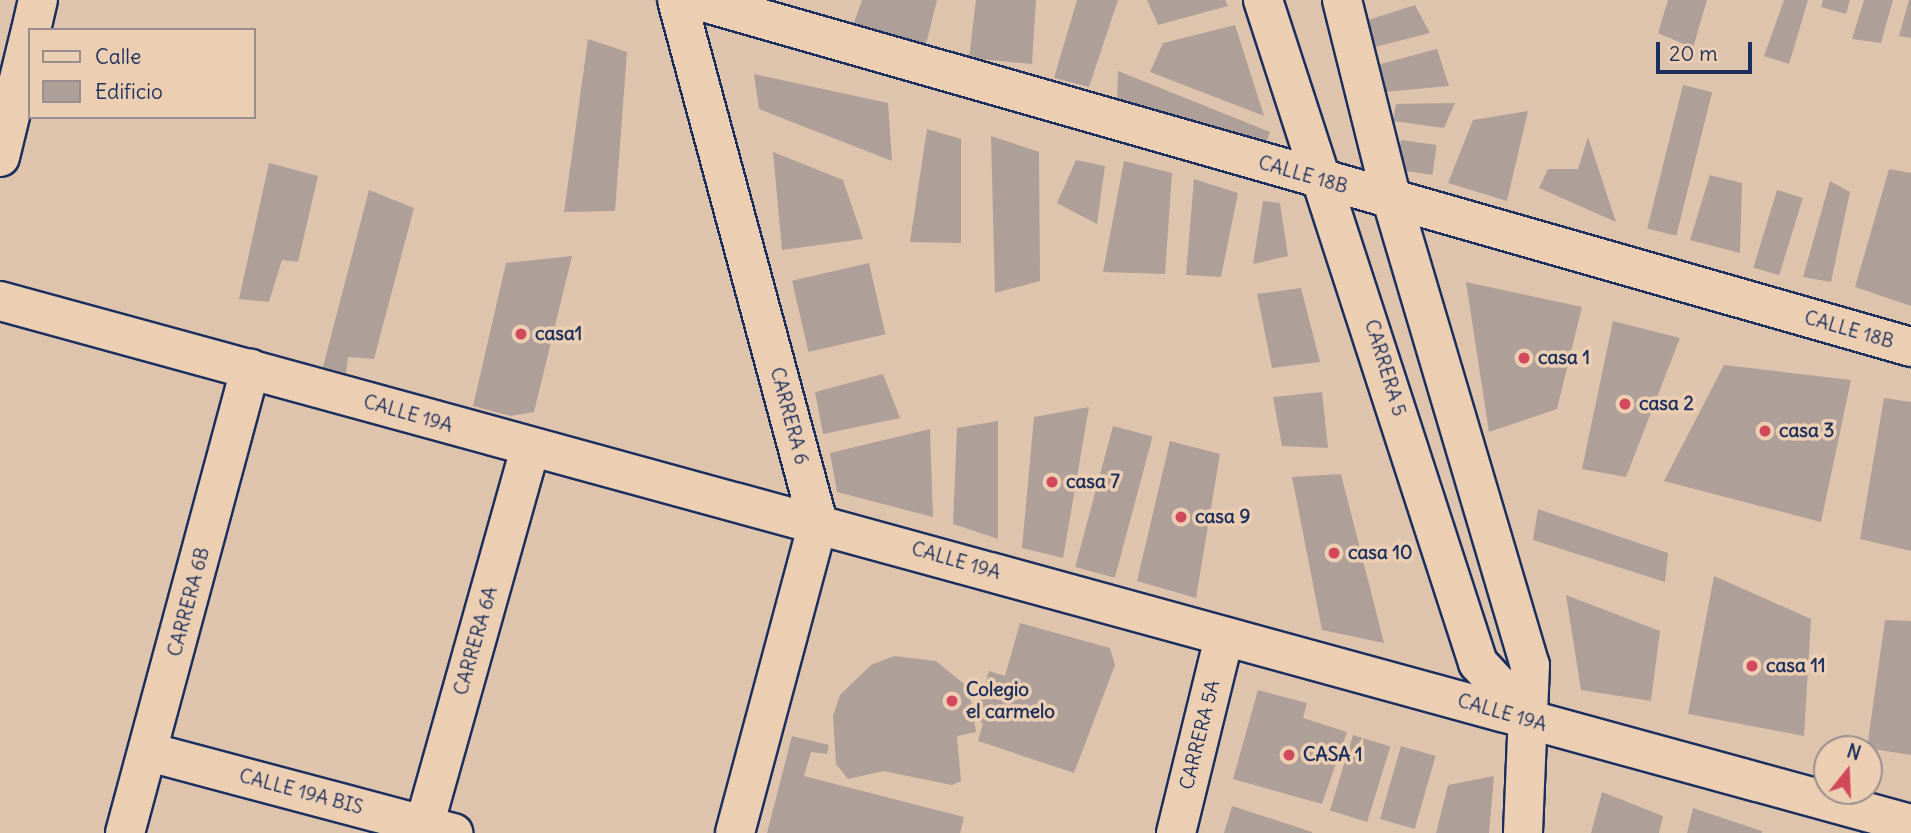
<!DOCTYPE html>
<html>
<head>
<meta charset="utf-8">
<style>
	body { margin:0 }
	#map { position:relative; width:1911px; height:833px; overflow:hidden; background:#dfc4ad; font-family:Delius,sans-serif }
	div>[style] { position:absolute }
	.building>* { inset:0; background:#af9f99; transform-origin:0 0 }
	.roads { filter:drop-shadow(2px 0 #1b2f5e) drop-shadow(-2px 0 #1b2f5e) drop-shadow(0 2px #1b2f5e) drop-shadow(0 -2px #1b2f5e) }
	.minor>* { height:38px; margin:-19px; padding:0 19px; transform-origin:19px; border-radius:19px; background:#ecceb2 }
	.dots>* { width:19px; height:19px; translate:-50% -50%; box-sizing:border-box; border:4px solid #ecceb2; border-radius:50% }
	span { translate:-50% -50%; white-space:nowrap; text-align:center; line-height:1.15; -webkit-text-stroke:7px #ecceb2; paint-order:stroke }
	.street-label { font-size:19px; color:#1b2f5e }
	.poi-label { font-size:19px; color:#1b2f5e; font-weight:700 }
	.left { translate:0 -50%; text-align:left }
	.legend { position:absolute; left:28px; top:28px; width:228px; height:91px; box-sizing:border-box; background:#ecceb2; border:2px solid #988e90; margin:0; padding:9px 12px; list-style:none; font-size:21px; color:#1b2f5e }
	.legend li { display:flex; align-items:center; gap:14px; height:35px }
	.legend b { width:35px; border:2px solid #988e90 }
	.north { position:absolute; left:1813px; top:735px; width:70px; height:70px; box-sizing:border-box; background:#ecceb2; border:2px solid #988e90; border-radius:50%; rotate:18deg; font-size:19px; font-weight:700; line-height:28px; text-align:center; color:#1b2f5e }
	.north::after { content:''; display:block; margin:auto; width:24px; height:32px; background:#d1495b; clip-path:polygon(50% 0,100% 100%,50% 72%,0 100%) }
	.scale { position:absolute; left:1656px; top:42px; width:96px; height:32px; box-sizing:border-box; border:4px solid #1b2f5e; border-top:0; padding-left:9px; font-size:21px; line-height:24px; white-space:nowrap; color:#1b2f5e; -webkit-text-stroke:5px #ecceb2; paint-order:stroke }
</style>
</head>
<body>
<div id="map">
	<div class="building">
		<div style="clip-path:polygon(862px 0,937px 0,926px 44px,853px 26px)"></div>
		<div style="clip-path:polygon(976px 0,1036px 0,1032px 64px,969px 58px)"></div>
		<div style="clip-path:polygon(1077px 0,1118px 0,1089px 87px,1054px 78px)"></div>
		<div style="clip-path:polygon(1147px 0,1225px 0,1228px 6px,1158px 25px)"></div>
		<div style="clip-path:polygon(1668px 0,1707px 0,1693px 48px,1658px 33px)"></div>
		<div style="clip-path:polygon(1784px 0,1808px 0,1789px 64px,1764px 56px)"></div>
		<div style="clip-path:polygon(1823px 0,1850px 0,1846px 14px,1821px 7px)"></div>
		<div style="clip-path:polygon(1864px 0,1893px 0,1881px 43px,1852px 39px)"></div>
		<div style="clip-path:polygon(1909px 0,1911px 0,1911px 38px,1899px 36px)"></div>
		<div style="clip-path:polygon(1415px 5px,1430px 33px,1375px 47px,1368px 20px)"></div>
		<div style="clip-path:polygon(1235px 25px,1264px 116px,1150px 72px,1163px 43px)"></div>
		<div style="clip-path:polygon(588px 39px,627px 52px,615px 211px,564px 212px)"></div>
		<div style="clip-path:polygon(1437px 49px,1449px 86px,1384px 92px,1373px 66px)"></div>
		<div style="clip-path:polygon(1118px 71px,1270px 132px,1266px 144px,1117px 102px)"></div>
		<div style="clip-path:polygon(754px 74px,888px 103px,892px 161px,759px 109px)"></div>
		<div style="left:1683px;top:85px;width:30px;height:148px;rotate:14deg"></div>
		<div style="clip-path:polygon(1455px 103px,1444px 128px,1393px 121px,1396px 104px)"></div>
		<div style="clip-path:polygon(1528px 111px,1507px 201px,1448px 183px,1473px 120px)"></div>
		<div style="clip-path:polygon(927px 129px,961px 139px,961px 243px,910px 242px)"></div>
		<div style="clip-path:polygon(991px 136px,1039px 152px,1040px 281px,995px 293px)"></div>
		<div style="clip-path:polygon(1588px 137px,1616px 222px,1539px 188px,1548px 169px,1578px 169px)"></div>
		<div style="left:1401px;top:140px;width:36px;height:30px;rotate:8deg"></div>
		<div style="clip-path:polygon(773px 152px,843px 180px,863px 239px,782px 250px)"></div>
		<div style="clip-path:polygon(1076px 160px,1105px 166px,1097px 224px,1057px 203px)"></div>
		<div style="clip-path:polygon(1124px 161px,1172px 173px,1165px 274px,1103px 272px)"></div>
		<div style="clip-path:polygon(269px 163px,318px 176px,298px 262px,282px 260px,269px 302px,239px 299px)"></div>
		<div style="clip-path:polygon(1889px 169px,1911px 173px,1911px 306px,1855px 287px)"></div>
		<div style="clip-path:polygon(1710px 175px,1742px 183px,1740px 253px,1690px 240px)"></div>
		<div style="clip-path:polygon(1194px 179px,1238px 193px,1221px 277px,1186px 275px)"></div>
		<div style="clip-path:polygon(1830px 181px,1850px 192px,1831px 282px,1803px 277px)"></div>
		<div style="clip-path:polygon(369px 190px,414px 208px,374px 359px,348px 357px,346px 373px,323px 367px)"></div>
		<div style="left:1777px;top:190px;width:27px;height:81px;rotate:17deg"></div>
		<div style="clip-path:polygon(1263px 201px,1280px 203px,1288px 256px,1253px 264px)"></div>
		<div style="clip-path:polygon(572px 256px,534px 412px,511px 416px,473px 406px,506px 263px)"></div>
		<div style="left:869px;top:263px;width:73px;height:79px;rotate:77deg"></div>
		<div style="clip-path:polygon(1466px 282px,1582px 307px,1557px 409px,1489px 432px)"></div>
		<div style="clip-path:polygon(1301px 288px,1320px 362px,1272px 368px,1257px 294px)"></div>
		<div style="clip-path:polygon(1613px 321px,1680px 338px,1626px 477px,1582px 469px)"></div>
		<div style="clip-path:polygon(1724px 365px,1851px 380px,1821px 522px,1664px 481px)"></div>
		<div style="clip-path:polygon(883px 374px,900px 418px,823px 434px,815px 392px)"></div>
		<div style="clip-path:polygon(1322px 392px,1328px 448px,1282px 446px,1273px 397px)"></div>
		<div style="clip-path:polygon(1884px 398px,1911px 402px,1911px 551px,1860px 539px)"></div>
		<div style="clip-path:polygon(1089px 407px,1063px 558px,1022px 548px,1034px 417px)"></div>
		<div style="clip-path:polygon(998px 421px,998px 539px,953px 524px,957px 428px)"></div>
		<div style="left:1113px;top:426px;width:41px;height:146px;rotate:15deg"></div>
		<div style="clip-path:polygon(930px 429px,933px 517px,837px 492px,830px 453px)"></div>
		<div style="clip-path:polygon(1170px 441px,1220px 454px,1196px 598px,1137px 581px)"></div>
		<div style="clip-path:polygon(1341px 474px,1384px 643px,1322px 630px,1292px 477px)"></div>
		<div style="clip-path:polygon(1538px 509px,1668px 553px,1665px 582px,1533px 540px)"></div>
		<div style="clip-path:polygon(1714px 576px,1811px 619px,1804px 736px,1688px 714px)"></div>
		<div style="clip-path:polygon(1566px 595px,1660px 631px,1651px 701px,1581px 690px)"></div>
		<div style="clip-path:polygon(1885px 620px,1911px 621px,1911px 755px,1867px 748px)"></div>
		<div style="clip-path:polygon(1020px 623px,1110px 648px,1115px 665px,1074px 773px,978px 741px,983px 723px,974px 720px,989px 671px,1005px 676px)"></div>
		<div style="clip-path:polygon(894px 656px,936px 661px,969px 688px,976px 732px,957px 736px,961px 781px,952px 785px,883px 771px,848px 779px,836px 764px,833px 716px,840px 695px,871px 665px)"></div>
		<div style="clip-path:polygon(1258px 690px,1307px 703px,1303px 718px,1347px 732px,1322px 804px,1233px 779px)"></div>
		<div style="left:1353px;top:735px;width:39px;height:79px;rotate:17deg"></div>
		<div style="clip-path:polygon(792px 736px,829px 745px,827px 754px,811px 752px,804px 776px,964px 817px,960px 833px,767px 833px)"></div>
		<div style="left:1401px;top:746px;width:36px;height:76px;rotate:16deg"></div>
		<div style="clip-path:polygon(1494px 776px,1489px 833px,1436px 833px,1448px 785px)"></div>
		<div style="clip-path:polygon(1602px 792px,1663px 816px,1659px 833px,1591px 833px)"></div>
		<div style="clip-path:polygon(1232px 806px,1312px 832px,1312px 833px,1224px 833px)"></div>
		<div style="clip-path:polygon(1693px 808px,1762px 831px,1762px 833px,1687px 833px)"></div>
	</div>
	<div class="roads">
		<div class="minor">
			<div style="left:677px;top:0;width:542px;rotate:74.91deg"></div>
			<div style="left:818px;top:523px;width:321px;rotate:105deg"></div>
			<div style="left:696px;top:0;width:1264px;rotate:15.94deg"></div>
			<div style="left:1263px;top:0;width:697px;rotate:72.03deg"></div>
			<div style="left:1478px;top:663px;width:78px;rotate:47.1deg"></div>
			<div style="left:1342px;top:0;width:206px;rotate:76deg"></div>
			<div style="left:1392px;top:200px;width:485px;rotate:73.5deg"></div>
			<div style="left:1530px;top:665px;width:168px;rotate:92.4deg"></div>
			<div style="left:31px;top:30px;width:31px;rotate:-77deg"></div>
			<div style="left:0;top:157px;width:127px;rotate:-76.3deg"></div>
			<div style="left:0;top:301px;width:1981px;rotate:15.31deg"></div>
			<div style="left:149px;top:752px;width:315px;rotate:14.9deg"></div>
			<div style="left:125px;top:833px;width:481px;rotate:-74.9deg"></div>
			<div style="left:422px;top:833px;width:399px;rotate:-74.3deg"></div>
			<div style="left:1176px;top:833px;width:202px;rotate:-76.2deg"></div>
		</div>
	</div>
	<div class="dots">
		<div style="left:521px;top:334px;background:#d1495b"></div>
		<div style="left:1524px;top:358px;background:#d1495b"></div>
		<div style="left:1625px;top:404px;background:#d1495b"></div>
		<div style="left:1765px;top:431px;background:#d1495b"></div>
		<div style="left:1052px;top:482px;background:#d1495b"></div>
		<div style="left:1181px;top:517px;background:#d1495b"></div>
		<div style="left:1334px;top:553px;background:#d1495b"></div>
		<div style="left:1752px;top:666px;background:#d1495b"></div>
		<div style="left:952px;top:701px;background:#d1495b"></div>
		<div style="left:1289px;top:755px;background:#d1495b"></div>
	</div>
	<div class="street-label">
		<span style="left:1303px;top:175px;rotate:16deg">CALLE 18B</span>
		<span style="left:1849px;top:330px;rotate:16deg">CALLE 18B</span>
		<span style="left:1385px;top:368px;rotate:73deg">CARRERA 5</span>
		<span style="left:408px;top:414px;rotate:16deg">CALLE 19A</span>
		<span style="left:789px;top:416px;rotate:75deg">CARRERA 6</span>
		<span style="left:956px;top:561px;rotate:16deg">CALLE 19A</span>
		<span style="left:189px;top:602px;rotate:-75deg">CARRERA 6B</span>
		<span style="left:476px;top:641px;rotate:-74deg">CARRERA 6A</span>
		<span style="left:1502px;top:713px;rotate:16deg">CALLE 19A</span>
		<span style="left:1200px;top:735px;rotate:-76deg">CARRERA 5A</span>
		<span style="left:301px;top:792px;rotate:15deg">CALLE 19A BIS</span>
	</div>
	<div class="poi-label">
		<span class="left" style="left:535px;top:334px">casa1</span>
		<span class="left" style="left:1538px;top:358px">casa 1</span>
		<span class="left" style="left:1639px;top:404px">casa 2</span>
		<span class="left" style="left:1779px;top:431px">casa 3</span>
		<span class="left" style="left:1066px;top:482px">casa 7</span>
		<span class="left" style="left:1195px;top:517px">casa 9</span>
		<span class="left" style="left:1348px;top:553px">casa 10</span>
		<span class="left" style="left:1766px;top:666px">casa 11</span>
		<span class="left" style="left:966px;top:701px">Colegio<br>el carmelo</span>
		<span class="left" style="left:1303px;top:755px">CASA 1</span>
	</div>
	<ul class="legend">
	<li><b style="height:9px;background:#ecceb2"></b>Calle</li>
	<li><b style="height:19px;background:#af9f99"></b>Edificio</li>
	</ul>
	<div class="north">N</div>
	<div class="scale">20 m</div>
</div>
</body>
</html>
